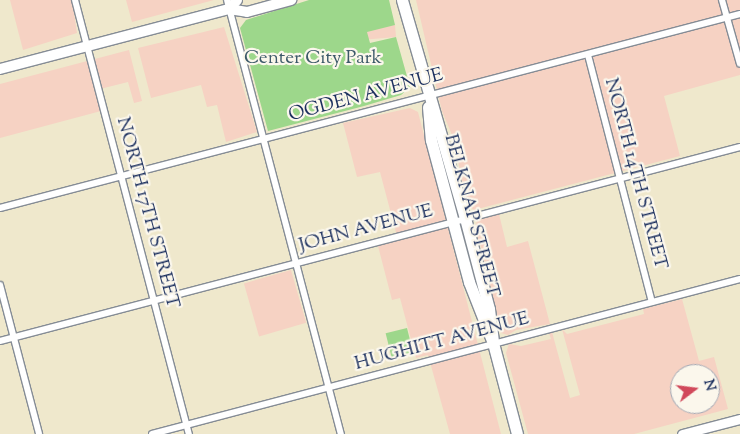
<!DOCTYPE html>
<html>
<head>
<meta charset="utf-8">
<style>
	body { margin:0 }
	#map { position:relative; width:740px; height:434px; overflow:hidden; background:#efe8cc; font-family:"Sorts Mill Goudy",serif }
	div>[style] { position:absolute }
	.built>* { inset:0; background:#f6d2c3; transform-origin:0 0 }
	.green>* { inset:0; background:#9dd78b; transform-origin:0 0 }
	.roads { filter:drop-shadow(1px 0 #858c95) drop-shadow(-1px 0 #858c95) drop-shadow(0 1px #858c95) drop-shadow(0 -1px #858c95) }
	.street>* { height:6px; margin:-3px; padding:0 3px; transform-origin:3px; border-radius:3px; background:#fff }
	.secondary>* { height:9px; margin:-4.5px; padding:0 4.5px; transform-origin:4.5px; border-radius:4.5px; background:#fff }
	.primary>* { height:10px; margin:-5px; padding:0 5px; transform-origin:5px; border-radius:5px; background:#fff }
	.highway>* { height:11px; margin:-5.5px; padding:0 5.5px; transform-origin:5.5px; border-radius:5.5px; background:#fff }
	span { translate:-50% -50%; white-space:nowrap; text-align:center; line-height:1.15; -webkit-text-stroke:4.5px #fbf7ec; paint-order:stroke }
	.park-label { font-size:19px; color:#3c5969 }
	.street-label { font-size:19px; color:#1b2f5e }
	.north { position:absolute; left:670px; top:364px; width:50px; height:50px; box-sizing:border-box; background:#fbf7ec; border:1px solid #a1a7b3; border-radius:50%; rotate:75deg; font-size:14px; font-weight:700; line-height:20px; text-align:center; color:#1b2f5e }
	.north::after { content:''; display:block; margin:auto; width:18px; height:22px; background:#d1495b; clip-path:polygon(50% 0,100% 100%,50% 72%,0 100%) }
</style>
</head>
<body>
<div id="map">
	<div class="built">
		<div style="clip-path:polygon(10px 0,72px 0,77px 33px,23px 50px)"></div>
		<div style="clip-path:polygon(126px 0,214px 0,132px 22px)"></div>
		<div style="clip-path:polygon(416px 0,740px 0,740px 75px,664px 96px,680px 156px,474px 210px,467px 205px,454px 140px,442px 111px)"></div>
		<div style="left:395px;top:25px;width:12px;height:29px;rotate:85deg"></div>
		<div style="clip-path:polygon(224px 27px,257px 132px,226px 142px,217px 105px,207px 107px,201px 85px,151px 98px,138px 48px)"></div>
		<div style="clip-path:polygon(129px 50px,142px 101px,134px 103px,128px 82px,96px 90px,101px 111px,0 138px,0 84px)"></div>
		<div style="clip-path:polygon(410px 108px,418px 112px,501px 434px,450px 434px,428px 355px,416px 358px,400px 298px,392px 300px,378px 246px,398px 240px,380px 172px,357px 177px,343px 123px)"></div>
		<div style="clip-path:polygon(499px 214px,507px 247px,528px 241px,550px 324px,516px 330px,508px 335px,501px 333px,481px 247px,473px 231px,478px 219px)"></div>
		<div style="left:291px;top:270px;width:55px;height:49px;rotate:74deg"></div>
		<div style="clip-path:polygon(evenodd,682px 299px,699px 361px,714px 357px,728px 409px,634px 434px,528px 434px,506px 353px,509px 344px,521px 346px,551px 339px,549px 333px,552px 332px,570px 398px,580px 395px,562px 329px,567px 334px,644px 314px,643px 309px,682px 299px,680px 374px,710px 374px,710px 404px,680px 404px,680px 374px)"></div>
	</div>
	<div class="green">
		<div style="clip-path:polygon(309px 0,389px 0,395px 25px,367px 32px,370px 43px,396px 37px,410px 87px,401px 95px,364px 106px,268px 131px,240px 28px,246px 20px)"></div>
		<div style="left:407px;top:328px;width:25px;height:22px;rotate:76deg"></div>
	</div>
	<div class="roads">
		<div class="street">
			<div style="left:75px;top:0;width:449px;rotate:75.3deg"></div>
			<div style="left:227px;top:0;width:449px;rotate:75.3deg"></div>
			<div style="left:722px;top:0;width:66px;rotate:74.3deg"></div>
			<div style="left:588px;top:55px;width:255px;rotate:75.5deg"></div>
			<div style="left:0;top:208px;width:765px;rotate:-14.69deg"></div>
			<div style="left:0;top:285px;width:154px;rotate:75.3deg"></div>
			<div style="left:0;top:341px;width:765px;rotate:-14.69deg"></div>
			<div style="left:152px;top:434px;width:608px;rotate:-14.77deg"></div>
		</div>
		<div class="secondary">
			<div style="left:682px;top:434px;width:60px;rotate:-14.5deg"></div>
		</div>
		<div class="primary">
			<div style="left:229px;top:9px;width:18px;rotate:9deg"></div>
			<div style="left:247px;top:12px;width:46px;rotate:-15.3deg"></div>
			<div style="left:0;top:69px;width:237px;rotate:-14.7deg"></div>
			<div style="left:229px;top:9px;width:12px;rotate:-48deg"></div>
		</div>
		<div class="highway">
			<div style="left:402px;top:0;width:227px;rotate:73.9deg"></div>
			<div style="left:465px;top:218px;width:94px;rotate:75.2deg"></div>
			<div style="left:489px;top:309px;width:34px;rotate:83deg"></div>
			<div style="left:428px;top:107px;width:33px;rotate:85deg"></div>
			<div style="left:431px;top:140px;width:147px;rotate:75deg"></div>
			<div style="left:469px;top:282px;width:66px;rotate:68.5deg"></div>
			<div style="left:493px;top:343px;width:94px;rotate:75.2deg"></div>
		</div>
	</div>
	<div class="park-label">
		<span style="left:313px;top:59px">Center City Park</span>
	</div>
	<div class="street-label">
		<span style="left:366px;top:96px;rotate:-15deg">OGDEN AVENUE</span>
		<span style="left:635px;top:174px;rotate:75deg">NORTH 14TH STREET</span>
		<span style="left:147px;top:213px;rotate:75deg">NORTH 17TH STREET</span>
		<span style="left:471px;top:216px;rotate:75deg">BELKNAP STREET</span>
		<span style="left:366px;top:229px;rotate:-15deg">JOHN AVENUE</span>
		<span style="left:442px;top:342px;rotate:-15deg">HUGHITT AVENUE</span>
	</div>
	<div class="north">N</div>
</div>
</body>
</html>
